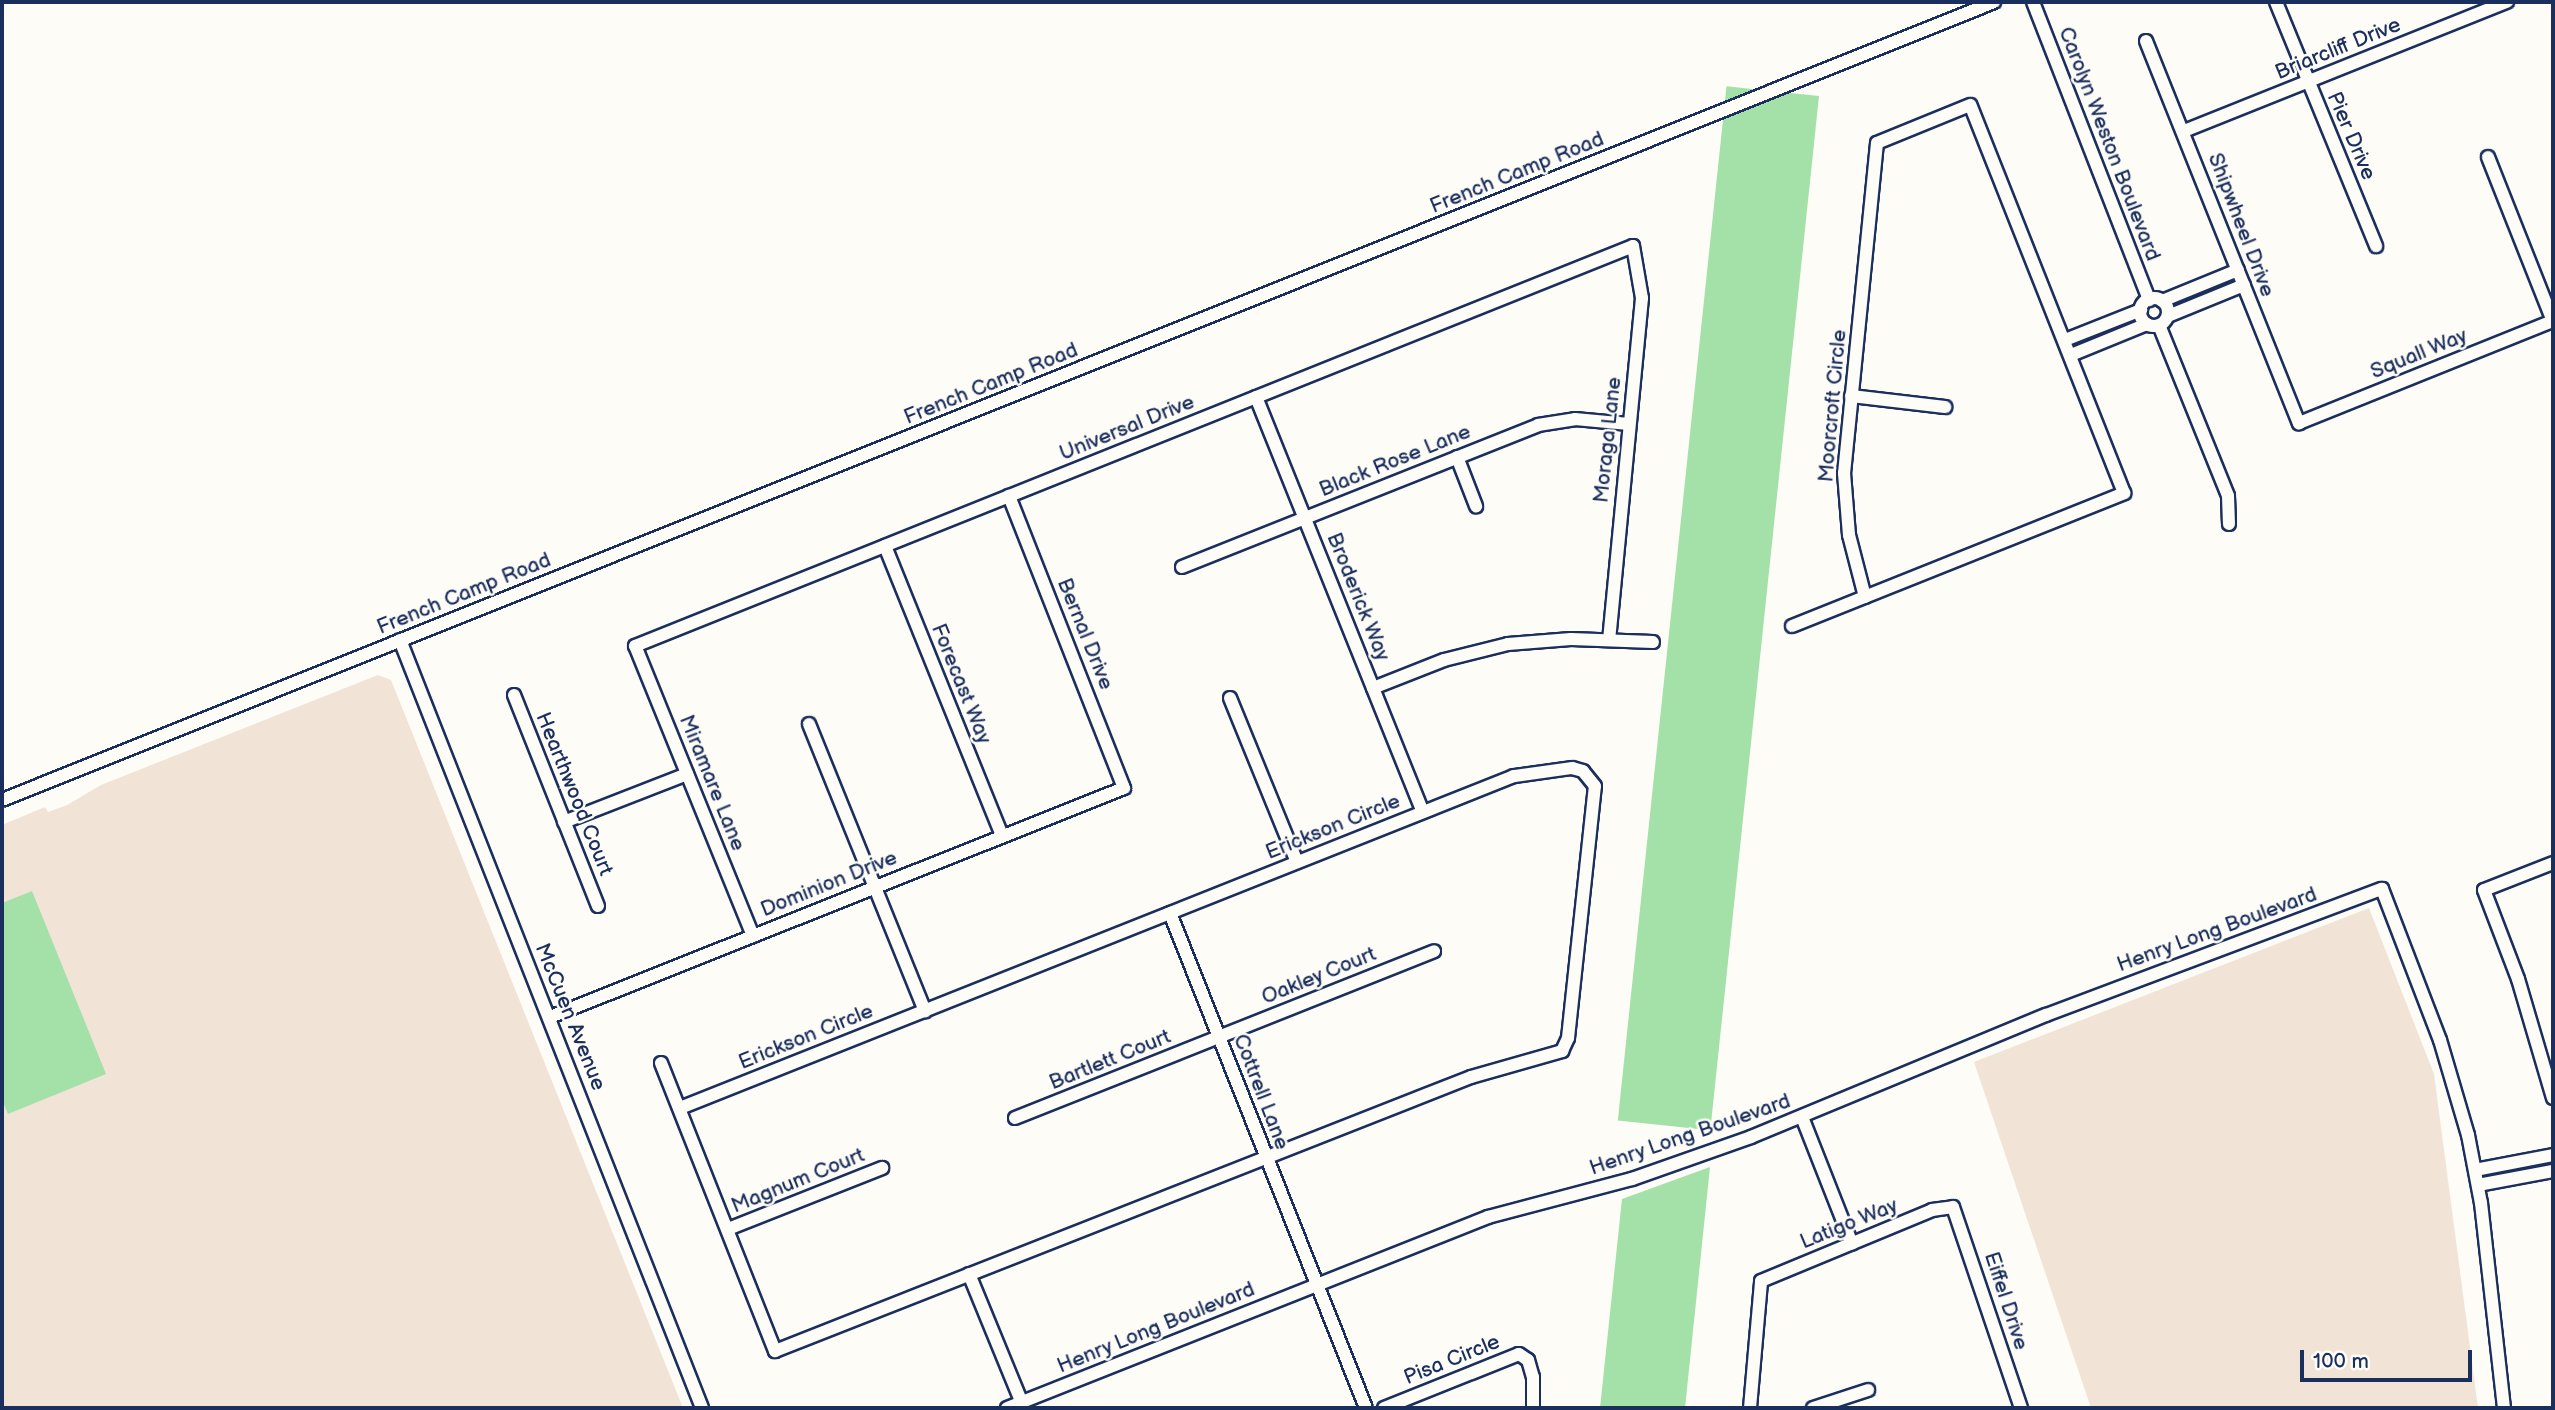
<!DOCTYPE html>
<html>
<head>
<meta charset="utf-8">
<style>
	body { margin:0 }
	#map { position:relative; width:2555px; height:1410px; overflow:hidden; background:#fdfcf7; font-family:"Balsamiq Sans",sans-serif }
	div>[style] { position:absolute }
	.built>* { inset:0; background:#f2e3d7 }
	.green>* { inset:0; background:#a4e1a8; transform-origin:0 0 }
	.roads { filter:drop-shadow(2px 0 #1b2f5e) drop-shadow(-2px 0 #1b2f5e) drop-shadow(0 2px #1b2f5e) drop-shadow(0 -2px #1b2f5e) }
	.minor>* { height:12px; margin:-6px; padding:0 6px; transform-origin:6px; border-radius:6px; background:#fdfcf7 }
	.minor>.ring { margin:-6px; padding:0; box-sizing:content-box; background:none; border:12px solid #fdfcf7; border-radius:50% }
	span { translate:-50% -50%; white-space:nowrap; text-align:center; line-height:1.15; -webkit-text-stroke:5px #fdfcf7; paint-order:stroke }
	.street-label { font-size:21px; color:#1b2f5e }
	.frame { position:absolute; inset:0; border:4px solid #1b2f5e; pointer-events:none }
	.scale { position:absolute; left:2300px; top:1350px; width:172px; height:32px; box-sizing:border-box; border:4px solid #1b2f5e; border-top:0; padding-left:9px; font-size:21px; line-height:24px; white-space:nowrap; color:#1b2f5e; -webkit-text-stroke:5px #fdfcf7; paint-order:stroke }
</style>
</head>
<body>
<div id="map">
	<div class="built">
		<div style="clip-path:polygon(378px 675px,391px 680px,683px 1408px,2px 1408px,2px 825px,45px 807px,48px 812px,67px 805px,101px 785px)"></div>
		<div style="clip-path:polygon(2369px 908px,2434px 1074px,2478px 1408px,2091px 1408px,1974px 1062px)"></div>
	</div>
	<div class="green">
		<div style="left:1819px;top:96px;width:1040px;height:93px;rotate:96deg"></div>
		<div style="clip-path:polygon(32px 891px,106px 1074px,8px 1114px,2px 1100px,2px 903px)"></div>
		<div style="clip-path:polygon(1710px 1167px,1685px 1408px,1600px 1408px,1622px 1199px)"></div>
	</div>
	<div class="roads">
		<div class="minor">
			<div style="left:2033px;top:2px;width:320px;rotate:68.7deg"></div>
			<div style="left:2276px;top:2px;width:264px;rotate:67.7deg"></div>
			<div style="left:2146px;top:41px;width:412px;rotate:68.2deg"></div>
			<div style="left:2299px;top:423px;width:274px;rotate:-21.9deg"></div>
			<div style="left:2184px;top:131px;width:348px;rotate:-21.8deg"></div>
			<div style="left:2488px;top:157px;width:176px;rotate:68.4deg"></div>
			<div class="ring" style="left:2140px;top:298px;width:16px;height:16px"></div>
			<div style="left:2162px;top:301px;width:82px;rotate:-22.2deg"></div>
			<div style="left:2168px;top:316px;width:82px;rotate:-22.2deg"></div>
			<div style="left:2159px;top:325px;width:184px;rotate:68deg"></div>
			<div style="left:2228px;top:496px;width:28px;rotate:88deg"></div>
			<div style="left:2065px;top:340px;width:82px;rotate:-21.5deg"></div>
			<div style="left:2071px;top:355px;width:82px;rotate:-22.2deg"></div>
			<div style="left:1851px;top:396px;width:95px;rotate:6.7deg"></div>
			<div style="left:1256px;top:397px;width:447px;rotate:68.1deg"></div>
			<div style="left:1457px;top:457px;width:53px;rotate:68.8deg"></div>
			<div style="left:885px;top:546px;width:313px;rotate:68deg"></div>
			<div style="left:1182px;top:567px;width:383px;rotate:-21.7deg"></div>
			<div style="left:1538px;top:425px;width:37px;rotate:-9deg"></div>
			<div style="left:1575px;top:419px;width:54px;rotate:5.3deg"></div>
			<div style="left:1792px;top:626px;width:358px;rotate:-21.8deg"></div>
			<div style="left:2124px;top:493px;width:417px;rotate:-111.6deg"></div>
			<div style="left:1970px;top:105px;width:100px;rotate:157.8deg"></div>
			<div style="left:1877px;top:143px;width:332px;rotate:95.7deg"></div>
			<div style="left:1844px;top:473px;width:62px;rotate:85.4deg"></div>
			<div style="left:1849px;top:535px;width:64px;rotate:75.5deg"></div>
			<div style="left:400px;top:640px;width:825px;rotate:68.53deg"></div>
			<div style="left:1373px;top:688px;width:76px;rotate:-21.5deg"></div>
			<div style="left:1444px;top:660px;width:66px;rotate:-14deg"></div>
			<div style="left:1508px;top:644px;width:63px;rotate:-4.5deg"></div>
			<div style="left:1571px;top:639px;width:82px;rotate:2.1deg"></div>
			<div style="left:514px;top:695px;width:227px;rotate:68.3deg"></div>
			<div style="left:1230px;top:698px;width:177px;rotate:67.8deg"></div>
			<div style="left:809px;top:724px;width:310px;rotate:68deg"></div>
			<div style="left:2px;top:800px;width:2146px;rotate:-21.83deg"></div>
			<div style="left:564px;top:822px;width:132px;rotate:-21.3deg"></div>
			<div style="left:2553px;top:863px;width:74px;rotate:158.6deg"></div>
			<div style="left:2484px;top:890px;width:95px;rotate:69.1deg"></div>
			<div style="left:2518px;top:979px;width:124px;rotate:73.6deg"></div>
			<div style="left:1170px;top:913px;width:532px;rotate:68.4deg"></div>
			<div style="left:753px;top:936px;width:313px;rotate:-112.1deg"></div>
			<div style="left:635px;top:646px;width:1075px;rotate:-21.84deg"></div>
			<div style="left:1633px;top:246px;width:53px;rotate:80.2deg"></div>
			<div style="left:1642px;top:298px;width:342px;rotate:95.5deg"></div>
			<div style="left:550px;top:1017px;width:618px;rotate:-21.75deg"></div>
			<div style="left:1124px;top:788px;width:314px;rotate:-111.5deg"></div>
			<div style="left:661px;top:1063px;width:310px;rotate:68.4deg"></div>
			<div style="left:775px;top:1351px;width:748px;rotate:-21.49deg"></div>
			<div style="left:1471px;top:1077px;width:95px;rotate:-15.9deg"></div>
			<div style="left:1562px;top:1051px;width:14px;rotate:-65deg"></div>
			<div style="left:1568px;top:1038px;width:253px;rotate:-83.9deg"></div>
			<div style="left:1595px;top:786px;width:19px;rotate:-129deg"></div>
			<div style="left:1583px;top:771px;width:11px;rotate:-165deg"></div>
			<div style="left:1572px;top:768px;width:59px;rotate:172.1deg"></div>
			<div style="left:1514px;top:776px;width:898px;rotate:158.29deg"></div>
			<div style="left:1802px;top:1117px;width:136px;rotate:68.5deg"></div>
			<div style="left:1015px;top:1118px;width:451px;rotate:-21.7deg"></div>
			<div style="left:2475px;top:1170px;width:79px;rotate:-10.9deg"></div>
			<div style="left:2478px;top:1185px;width:76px;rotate:-10.6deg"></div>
			<div style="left:728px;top:1229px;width:166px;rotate:-21.6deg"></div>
			<div style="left:969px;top:1274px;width:139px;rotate:67.7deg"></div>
			<div style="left:1007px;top:1408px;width:518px;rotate:-21.66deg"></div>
			<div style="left:1488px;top:1217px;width:149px;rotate:-14.8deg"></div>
			<div style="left:1632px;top:1179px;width:126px;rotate:-19.4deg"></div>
			<div style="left:1751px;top:1137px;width:319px;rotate:-22.5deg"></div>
			<div style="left:2046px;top:1015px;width:359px;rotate:-20.6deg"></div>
			<div style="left:2382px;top:889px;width:162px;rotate:69deg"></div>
			<div style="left:2440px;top:1040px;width:99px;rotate:73.6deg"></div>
			<div style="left:2468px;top:1135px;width:69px;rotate:79.2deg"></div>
			<div style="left:2481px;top:1203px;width:206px;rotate:83.6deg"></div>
			<div style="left:1384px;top:1408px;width:145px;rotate:-21.8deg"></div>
			<div style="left:1519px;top:1354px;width:11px;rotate:34deg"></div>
			<div style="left:1528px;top:1360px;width:18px;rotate:74deg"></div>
			<div style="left:1533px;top:1377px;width:31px;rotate:90deg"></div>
			<div style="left:1750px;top:1408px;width:127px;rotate:-85deg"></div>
			<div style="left:1761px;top:1281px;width:185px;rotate:-22.5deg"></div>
			<div style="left:1932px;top:1210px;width:21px;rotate:-8deg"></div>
			<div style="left:1953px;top:1207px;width:212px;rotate:71.3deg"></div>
			<div style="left:1813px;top:1408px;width:58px;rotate:-18.1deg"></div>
		</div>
	</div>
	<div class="street-label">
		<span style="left:2338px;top:49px;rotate:-22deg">Briarcliff Drive</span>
		<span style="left:2351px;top:136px;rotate:67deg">Pier Drive</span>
		<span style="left:2109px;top:144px;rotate:69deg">Carolyn Weston Boulevard</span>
		<span style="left:1517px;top:173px;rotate:-22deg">French Camp Road</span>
		<span style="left:2241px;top:225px;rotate:69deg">Shipwheel Drive</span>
		<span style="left:2419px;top:354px;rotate:-22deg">Squall Way</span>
		<span style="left:991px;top:384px;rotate:-22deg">French Camp Road</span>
		<span style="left:1833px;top:406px;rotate:-85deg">Moorcroft Circle</span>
		<span style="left:1127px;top:428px;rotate:-22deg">Universal Drive</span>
		<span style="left:1608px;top:440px;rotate:-84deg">Moraga Lane</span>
		<span style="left:1395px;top:461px;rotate:-22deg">Black Rose Lane</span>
		<span style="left:464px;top:594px;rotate:-22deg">French Camp Road</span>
		<span style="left:1358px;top:597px;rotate:68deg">Broderick Way</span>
		<span style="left:1085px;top:634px;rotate:68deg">Bernal Drive</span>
		<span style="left:961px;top:684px;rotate:68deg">Forecast Way</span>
		<span style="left:712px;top:783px;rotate:68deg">Miramare Lane</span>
		<span style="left:574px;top:794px;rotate:68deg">Hearthwood Court</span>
		<span style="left:1333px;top:827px;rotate:-22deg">Erickson Circle</span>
		<span style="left:829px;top:884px;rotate:-22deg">Dominion Drive</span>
		<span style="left:2217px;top:930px;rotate:-20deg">Henry Long Boulevard</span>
		<span style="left:1319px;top:976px;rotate:-22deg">Oakley Court</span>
		<span style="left:570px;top:1017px;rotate:68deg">McCuen Avenue</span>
		<span style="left:806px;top:1037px;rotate:-22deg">Erickson Circle</span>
		<span style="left:1110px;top:1060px;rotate:-22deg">Bartlett Court</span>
		<span style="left:1261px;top:1092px;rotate:69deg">Cottrell Lane</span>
		<span style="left:1690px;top:1135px;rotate:-19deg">Henry Long Boulevard</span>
		<span style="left:798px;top:1181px;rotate:-22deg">Magnum Court</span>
		<span style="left:1849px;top:1224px;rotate:-22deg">Latigo Way</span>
		<span style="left:2006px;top:1301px;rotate:72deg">Eiffel Drive</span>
		<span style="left:1156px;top:1328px;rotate:-22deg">Henry Long Boulevard</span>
		<span style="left:1452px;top:1360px;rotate:-22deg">Pisa Circle</span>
	</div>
	<div class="frame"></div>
	<div class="scale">100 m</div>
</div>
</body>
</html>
